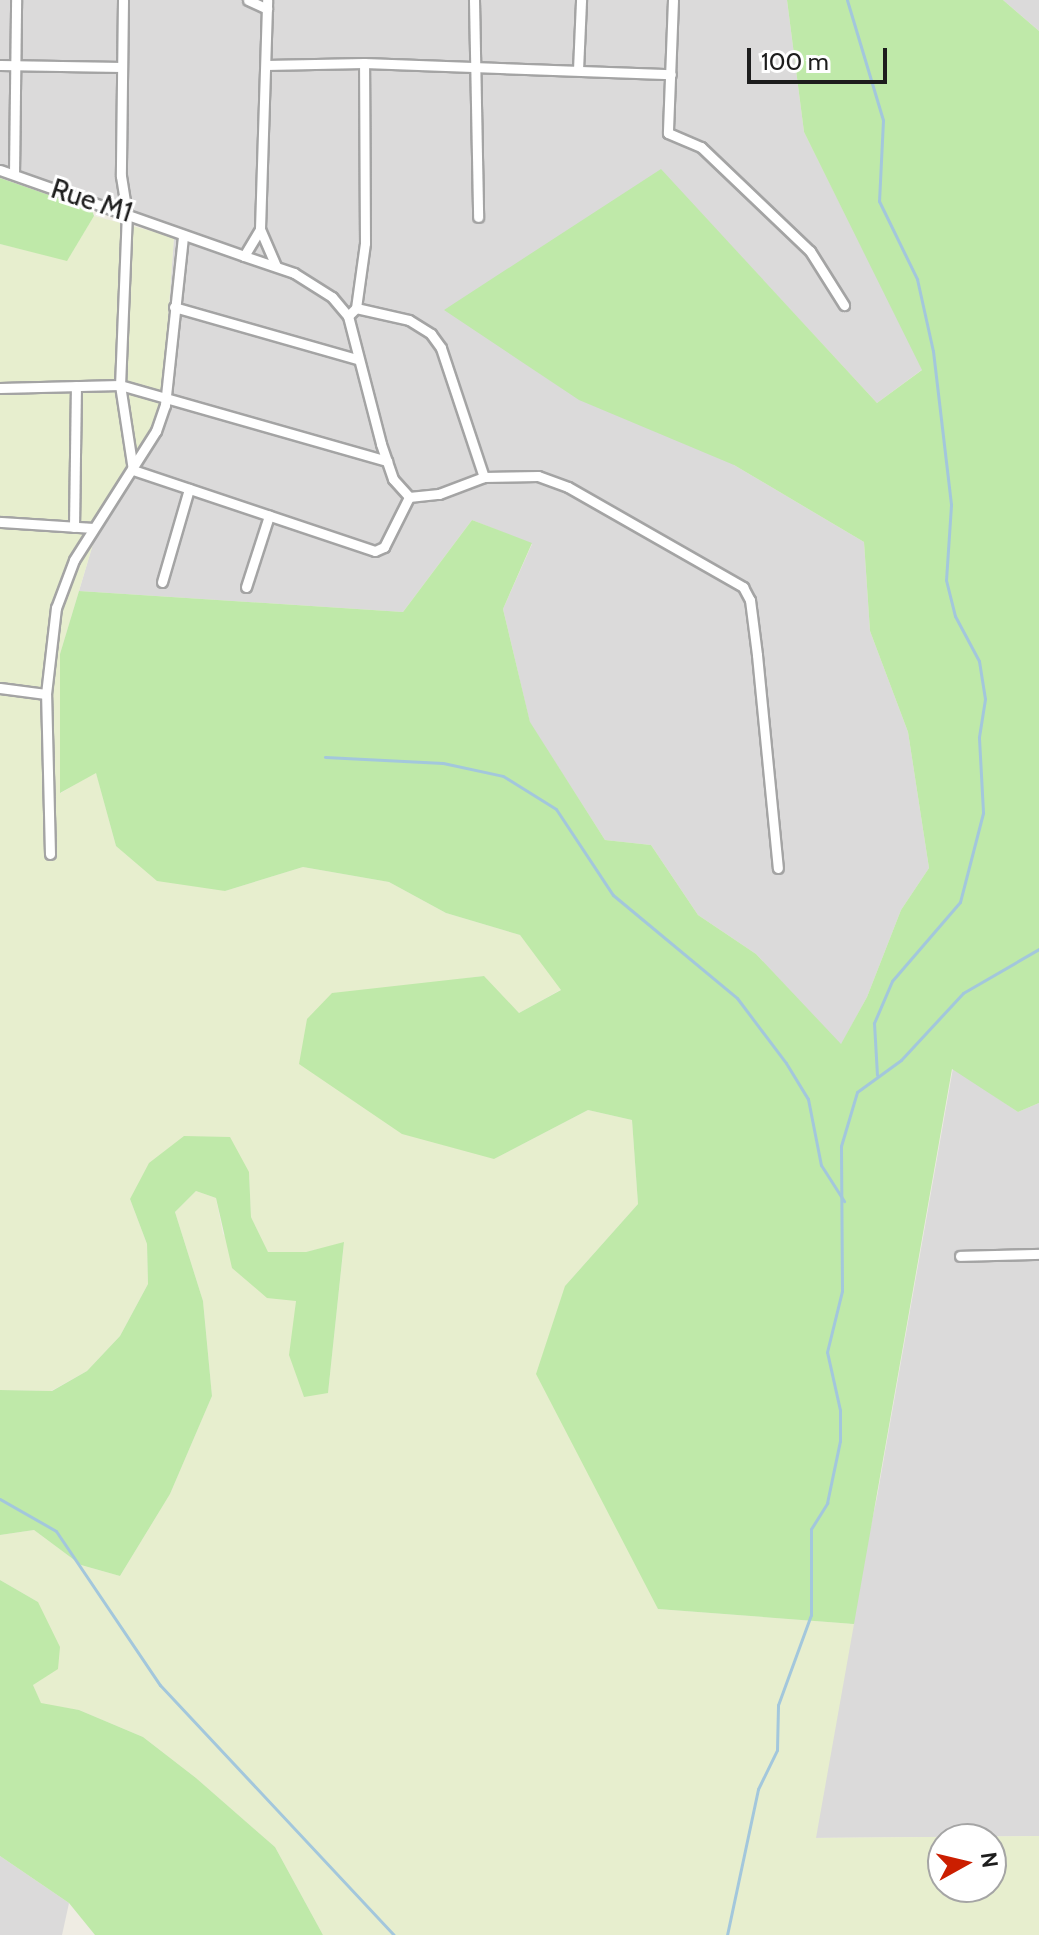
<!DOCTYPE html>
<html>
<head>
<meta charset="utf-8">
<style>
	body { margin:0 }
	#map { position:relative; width:1039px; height:1935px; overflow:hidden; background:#efece3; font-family:Cabin,sans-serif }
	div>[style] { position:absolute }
	.residential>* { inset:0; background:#dbdada }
	.farmland>* { inset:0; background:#e7eece }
	.grass>* { inset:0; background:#bfe9a9 }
	.stream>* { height:3px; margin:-1.5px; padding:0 1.5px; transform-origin:1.5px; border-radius:1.5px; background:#a3c7dc }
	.roads { filter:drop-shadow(2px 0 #a4a4a4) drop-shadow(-2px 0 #a4a4a4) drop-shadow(0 2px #a4a4a4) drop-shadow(0 -2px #a4a4a4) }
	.street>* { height:9px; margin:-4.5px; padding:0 4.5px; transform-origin:4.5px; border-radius:4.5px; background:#fff }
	span { translate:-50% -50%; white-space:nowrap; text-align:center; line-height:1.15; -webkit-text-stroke:6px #fff; paint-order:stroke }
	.street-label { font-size:28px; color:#1d1d1d }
	.north { position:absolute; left:927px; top:1823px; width:80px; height:80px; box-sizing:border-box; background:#fff; border:2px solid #a5a5a5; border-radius:50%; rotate:82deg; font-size:22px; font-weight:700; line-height:32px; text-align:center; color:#1d1d1d }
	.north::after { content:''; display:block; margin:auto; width:28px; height:36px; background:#cb1e00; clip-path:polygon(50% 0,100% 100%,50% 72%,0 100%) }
	.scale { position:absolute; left:747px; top:48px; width:140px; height:36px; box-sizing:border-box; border:4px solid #1d1d1d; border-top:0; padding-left:10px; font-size:24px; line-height:28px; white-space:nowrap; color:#1d1d1d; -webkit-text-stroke:6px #fff; paint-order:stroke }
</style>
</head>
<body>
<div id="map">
	<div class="residential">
		<div style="clip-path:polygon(0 0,787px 0,804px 132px,923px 369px,877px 403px,661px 170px,734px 465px,864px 542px,870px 631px,908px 732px,929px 868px,901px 910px,867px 997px,841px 1045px,756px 954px,698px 915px,651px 845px,605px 840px,530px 723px,503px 609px,532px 544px,472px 520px,403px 612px,79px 591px,96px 534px,160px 430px,174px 237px,182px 234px,0 173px)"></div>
		<div style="clip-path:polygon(1003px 0,1039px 0,1039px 31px)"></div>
		<div style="clip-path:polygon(953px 1068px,1018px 1112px,1039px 1103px,1039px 1836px,804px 1838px,877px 1497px)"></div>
		<div style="clip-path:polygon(0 1856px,69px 1903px,62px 1935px,0 1935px)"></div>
	</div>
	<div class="farmland">
		<div style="clip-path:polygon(evenodd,94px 216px,174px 237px,160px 430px,96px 534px,60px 654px,61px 793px,96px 772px,116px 846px,225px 891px,303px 867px,389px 882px,446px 913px,520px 935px,562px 989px,519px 1013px,483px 976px,409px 986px,494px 1159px,588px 1110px,632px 1120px,638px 1204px,565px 1286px,658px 1609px,854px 1624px,816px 1838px,1039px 1836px,1039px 1935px,323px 1935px,275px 1847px,196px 1778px,143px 1737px,79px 1710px,41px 1704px,33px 1685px,38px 1602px,0 1580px,0 1535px,34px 1530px,81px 1565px,120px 1576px,170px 1494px,212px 1396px,203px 1301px,175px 1212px,196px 1191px,216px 1198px,223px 1234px,296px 1301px,294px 1326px,328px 1392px,344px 1243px,306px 1252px,268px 1253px,251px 1217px,249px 1172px,130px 1199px,147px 1244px,148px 1284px,120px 1336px,87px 1371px,51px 1391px,0 1390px,0 244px,67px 260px,94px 216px,943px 1839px,991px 1839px,991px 1887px,943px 1887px,943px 1839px)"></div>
	</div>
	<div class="grass">
		<div style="clip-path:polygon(787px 0,1003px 0,1039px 31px,1039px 1103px,1018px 1112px,952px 1069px,854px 1624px,658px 1609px,536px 1374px,565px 1286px,638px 1204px,632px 1120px,588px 1110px,494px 1159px,402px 1134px,299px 1064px,307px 1019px,332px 993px,484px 976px,519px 1013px,561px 990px,520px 935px,446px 913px,389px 882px,303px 867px,225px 891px,157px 881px,116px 846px,96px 773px,60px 793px,60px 654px,79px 591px,403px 612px,472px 520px,532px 543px,503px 609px,530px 722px,605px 840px,651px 845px,698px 915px,756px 954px,841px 1044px,867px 997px,901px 910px,929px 868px,908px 732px,870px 631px,864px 542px,734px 465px,579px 400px,444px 310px,661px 169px,877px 403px,922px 370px,804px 132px)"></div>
		<div style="clip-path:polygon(0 178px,92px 210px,94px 216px,67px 261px,0 244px)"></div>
		<div style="clip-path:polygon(184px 1136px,230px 1137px,249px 1172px,251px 1217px,268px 1252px,306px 1252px,344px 1242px,328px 1393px,304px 1397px,289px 1355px,296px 1301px,267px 1298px,232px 1268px,216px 1198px,196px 1191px,175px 1212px,203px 1301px,212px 1396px,170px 1494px,120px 1576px,81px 1565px,34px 1530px,0 1535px,0 1390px,52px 1391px,87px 1371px,120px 1336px,148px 1284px,147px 1244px,130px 1199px,149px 1163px)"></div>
		<div style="clip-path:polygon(0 1580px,38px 1602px,60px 1647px,58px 1669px,33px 1685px,41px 1703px,79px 1710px,143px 1737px,196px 1778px,275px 1847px,323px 1935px,95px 1935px,69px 1903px,0 1856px)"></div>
	</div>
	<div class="stream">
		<div style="left:847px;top:0;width:125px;rotate:73.3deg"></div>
		<div style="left:883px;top:120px;width:81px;rotate:92.8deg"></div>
		<div style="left:879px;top:201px;width:87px;rotate:64deg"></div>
		<div style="left:917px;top:279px;width:74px;rotate:77.5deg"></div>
		<div style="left:933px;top:351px;width:155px;rotate:83.3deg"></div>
		<div style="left:951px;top:505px;width:75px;rotate:93.8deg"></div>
		<div style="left:946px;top:580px;width:37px;rotate:76deg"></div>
		<div style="left:955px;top:616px;width:51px;rotate:61.9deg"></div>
		<div style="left:979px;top:661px;width:38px;rotate:81deg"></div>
		<div style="left:985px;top:699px;width:39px;rotate:99deg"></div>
		<div style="left:979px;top:738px;width:75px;rotate:86.9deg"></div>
		<div style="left:983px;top:813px;width:92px;rotate:104.5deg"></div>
		<div style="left:960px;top:902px;width:104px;rotate:130.7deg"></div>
		<div style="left:892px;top:981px;width:46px;rotate:113.2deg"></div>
		<div style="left:874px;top:1023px;width:52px;rotate:86.7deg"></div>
		<div style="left:325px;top:757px;width:118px;rotate:2.9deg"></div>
		<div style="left:443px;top:763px;width:61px;rotate:12.2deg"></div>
		<div style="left:503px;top:776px;width:62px;rotate:31.9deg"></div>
		<div style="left:556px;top:809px;width:103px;rotate:56.5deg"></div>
		<div style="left:613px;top:895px;width:161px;rotate:39.7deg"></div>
		<div style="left:737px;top:998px;width:81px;rotate:53deg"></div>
		<div style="left:786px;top:1063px;width:42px;rotate:58.6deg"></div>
		<div style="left:808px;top:1099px;width:67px;rotate:78.9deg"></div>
		<div style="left:821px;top:1165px;width:43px;rotate:57.4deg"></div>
		<div style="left:0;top:1499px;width:64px;rotate:29.7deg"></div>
		<div style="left:56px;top:1531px;width:186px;rotate:56deg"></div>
		<div style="left:160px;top:1685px;width:342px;rotate:46.9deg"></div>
		<div style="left:727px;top:1935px;width:149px;rotate:-78deg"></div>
		<div style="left:758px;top:1789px;width:43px;rotate:-64deg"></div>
		<div style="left:777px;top:1750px;width:45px;rotate:-88.7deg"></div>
		<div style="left:778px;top:1705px;width:96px;rotate:-69.9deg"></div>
		<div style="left:811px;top:1615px;width:86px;rotate:-90deg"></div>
		<div style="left:811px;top:1529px;width:31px;rotate:-58deg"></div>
		<div style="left:827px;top:1503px;width:63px;rotate:-78.2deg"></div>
		<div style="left:840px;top:1441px;width:31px;rotate:-90deg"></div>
		<div style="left:840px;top:1410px;width:59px;rotate:-102.6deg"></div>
		<div style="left:827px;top:1352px;width:63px;rotate:-76.2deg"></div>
		<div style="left:842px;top:1291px;width:145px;rotate:-90.4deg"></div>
		<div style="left:841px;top:1146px;width:56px;rotate:-73.5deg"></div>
		<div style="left:857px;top:1092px;width:54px;rotate:-36deg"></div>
		<div style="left:901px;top:1060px;width:91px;rotate:-47.2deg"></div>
		<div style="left:963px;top:993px;width:88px;rotate:-30.1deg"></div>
	</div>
	<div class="roads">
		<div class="street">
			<div style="left:123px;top:0;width:176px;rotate:90.7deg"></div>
			<div style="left:121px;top:176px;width:36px;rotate:81deg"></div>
			<div style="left:127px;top:212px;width:173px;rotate:92.3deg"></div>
			<div style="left:120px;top:385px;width:86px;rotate:81.3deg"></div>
			<div style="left:133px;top:470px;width:255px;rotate:18.5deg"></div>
			<div style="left:375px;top:551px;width:10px;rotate:-24deg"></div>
			<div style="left:384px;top:547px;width:56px;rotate:-63.4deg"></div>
			<div style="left:248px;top:0;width:21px;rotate:25deg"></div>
			<div style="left:474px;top:0;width:217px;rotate:88.9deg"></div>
			<div style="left:673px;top:0;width:133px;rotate:92.2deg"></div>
			<div style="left:668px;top:133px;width:36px;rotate:23deg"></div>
			<div style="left:701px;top:147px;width:151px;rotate:43.7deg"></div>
			<div style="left:810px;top:251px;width:64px;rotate:57.8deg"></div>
			<div style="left:0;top:65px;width:122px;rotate:0.9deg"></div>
			<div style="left:266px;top:65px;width:98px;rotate:-1.2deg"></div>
			<div style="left:364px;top:63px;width:307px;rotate:2.1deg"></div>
			<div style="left:578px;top:70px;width:70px;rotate:-87.5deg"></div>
			<div style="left:0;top:170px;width:259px;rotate:19.4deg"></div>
			<div style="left:244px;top:256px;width:31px;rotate:-59deg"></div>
			<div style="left:260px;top:229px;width:229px;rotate:-88.2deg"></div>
			<div style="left:14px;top:174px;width:174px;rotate:-89.3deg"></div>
			<div style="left:260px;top:229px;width:40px;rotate:66.6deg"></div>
			<div style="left:244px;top:256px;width:53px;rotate:18.8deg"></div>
			<div style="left:294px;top:273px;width:45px;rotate:32.3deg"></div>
			<div style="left:332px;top:297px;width:25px;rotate:50deg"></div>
			<div style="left:348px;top:316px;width:132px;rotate:75.5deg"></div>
			<div style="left:381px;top:444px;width:37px;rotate:71deg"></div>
			<div style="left:393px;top:479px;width:24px;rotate:48deg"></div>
			<div style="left:409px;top:497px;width:30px;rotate:-6deg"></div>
			<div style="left:439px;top:494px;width:48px;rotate:-20.7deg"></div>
			<div style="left:484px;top:477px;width:54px;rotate:-1.1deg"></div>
			<div style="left:538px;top:476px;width:32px;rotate:20deg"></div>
			<div style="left:568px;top:487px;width:202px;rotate:29.7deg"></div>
			<div style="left:743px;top:587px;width:15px;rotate:62deg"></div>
			<div style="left:750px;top:600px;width:55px;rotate:82.7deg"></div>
			<div style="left:757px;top:655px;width:214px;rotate:84.4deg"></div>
			<div style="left:174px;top:307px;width:189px;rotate:15.9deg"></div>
			<div style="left:356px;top:308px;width:54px;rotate:12.8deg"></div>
			<div style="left:409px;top:320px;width:26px;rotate:32deg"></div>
			<div style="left:431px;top:334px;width:17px;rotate:54deg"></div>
			<div style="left:441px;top:348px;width:136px;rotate:71.6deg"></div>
			<div style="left:348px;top:316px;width:11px;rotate:-45deg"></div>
			<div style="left:356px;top:308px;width:66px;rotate:-82.1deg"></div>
			<div style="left:365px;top:243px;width:180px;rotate:-90.3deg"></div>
			<div style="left:0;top:388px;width:120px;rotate:-1.4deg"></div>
			<div style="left:120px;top:385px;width:278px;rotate:15.9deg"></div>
			<div style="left:0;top:522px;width:93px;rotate:3.7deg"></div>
			<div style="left:74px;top:527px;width:141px;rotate:-89.2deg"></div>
			<div style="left:162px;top:582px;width:97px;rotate:-73.8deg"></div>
			<div style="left:246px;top:587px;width:75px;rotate:-72.1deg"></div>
			<div style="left:0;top:688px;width:46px;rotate:7.4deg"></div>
			<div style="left:50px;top:854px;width:160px;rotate:-91.4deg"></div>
			<div style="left:46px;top:694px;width:87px;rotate:-83.4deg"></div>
			<div style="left:56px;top:608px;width:51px;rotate:-69.4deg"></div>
			<div style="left:74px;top:560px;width:153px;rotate:-57.6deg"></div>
			<div style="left:156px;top:431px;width:28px;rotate:-71deg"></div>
			<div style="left:165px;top:405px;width:170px;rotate:-83.9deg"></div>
			<div style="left:960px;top:1256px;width:79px;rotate:-1.5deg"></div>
		</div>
	</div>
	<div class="street-label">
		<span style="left:92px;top:200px;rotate:18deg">Rue M1</span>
	</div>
	<div class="north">N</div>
	<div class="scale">100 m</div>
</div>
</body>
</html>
